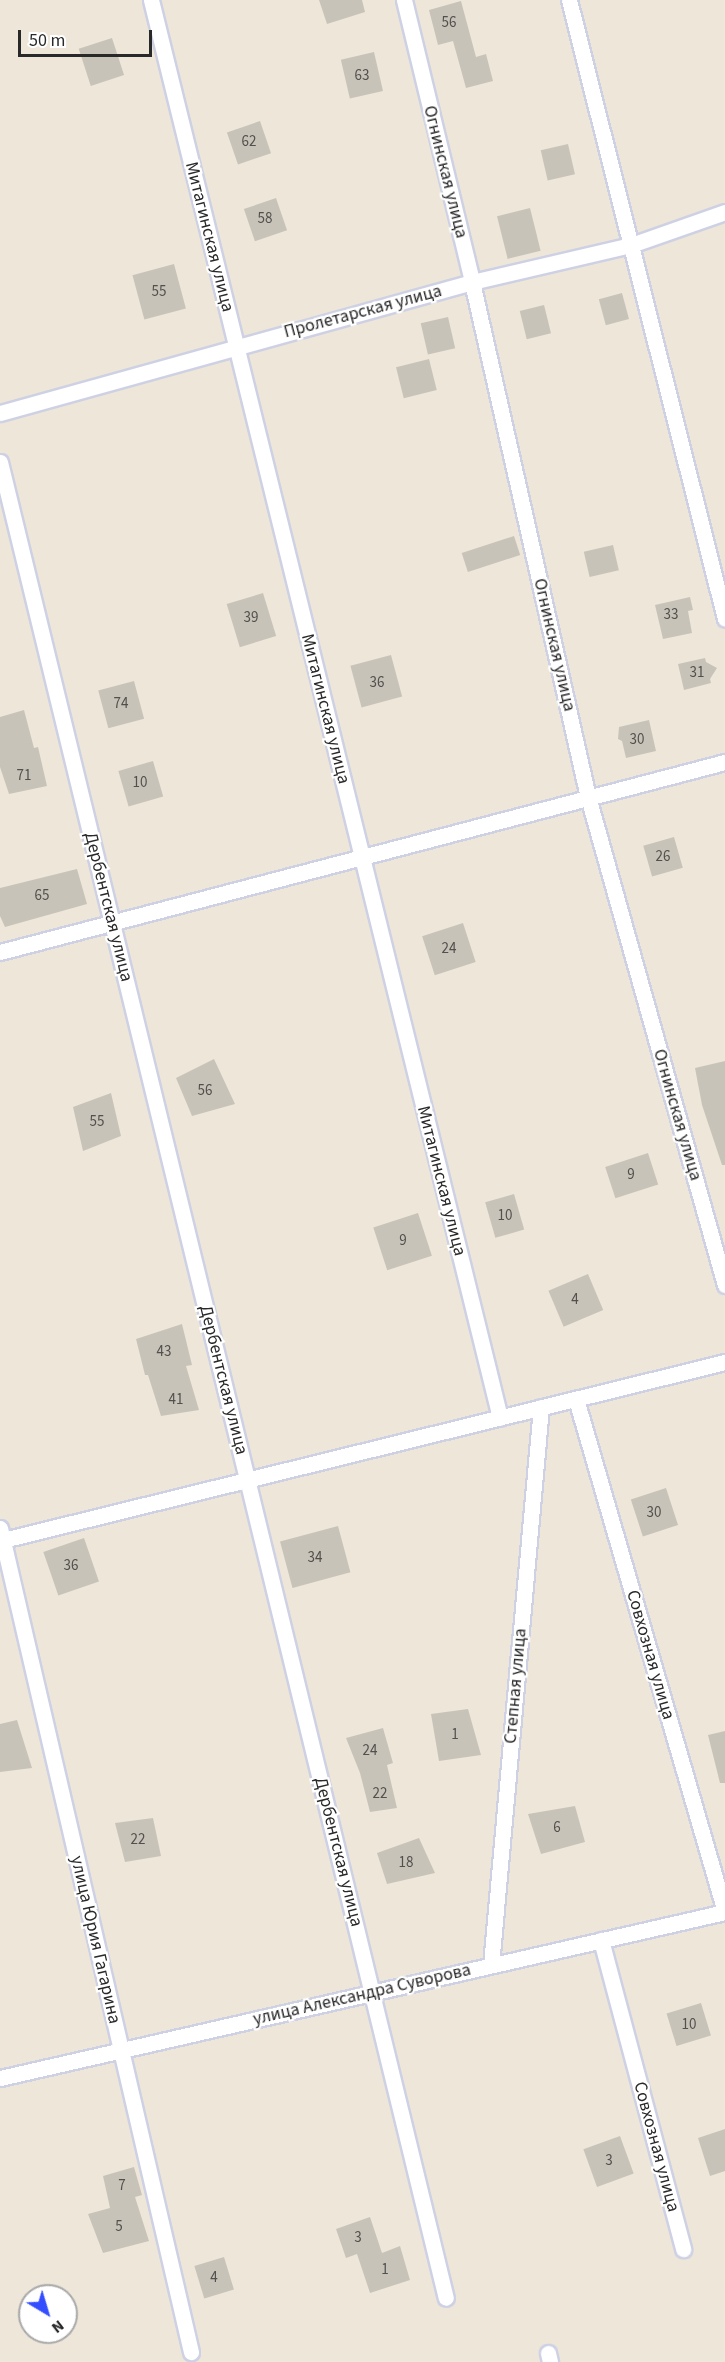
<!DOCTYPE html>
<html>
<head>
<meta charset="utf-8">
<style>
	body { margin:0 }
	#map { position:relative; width:725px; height:2362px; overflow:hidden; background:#ede6d9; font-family:"Source Sans 3",sans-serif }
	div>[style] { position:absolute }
	.building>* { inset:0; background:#c8c3b9; transform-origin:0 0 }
	.roads { filter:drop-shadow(2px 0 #ced1e4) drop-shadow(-2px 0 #ced1e4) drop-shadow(0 2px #ced1e4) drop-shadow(0 -2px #ced1e4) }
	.street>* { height:15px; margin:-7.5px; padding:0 7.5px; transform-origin:7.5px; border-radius:7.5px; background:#fff }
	span { translate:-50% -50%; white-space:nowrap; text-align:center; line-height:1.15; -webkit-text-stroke:4.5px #fff; paint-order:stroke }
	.number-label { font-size:15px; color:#51504d }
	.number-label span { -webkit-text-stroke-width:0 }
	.street-label { font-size:18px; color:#292929 }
	.north { position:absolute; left:18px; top:2284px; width:60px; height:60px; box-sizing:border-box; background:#fff; border:2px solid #a9a9a9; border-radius:50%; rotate:142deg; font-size:16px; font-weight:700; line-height:24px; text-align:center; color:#292929 }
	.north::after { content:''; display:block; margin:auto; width:21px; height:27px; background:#344eff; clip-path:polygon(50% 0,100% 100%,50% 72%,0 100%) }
	.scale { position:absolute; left:18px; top:30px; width:134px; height:27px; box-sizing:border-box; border:3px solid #292929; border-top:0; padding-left:8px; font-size:18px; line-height:21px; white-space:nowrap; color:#292929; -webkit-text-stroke:4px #fff; paint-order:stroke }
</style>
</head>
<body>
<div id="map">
	<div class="building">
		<div style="clip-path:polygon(319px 0,362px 0,365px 12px,327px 24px)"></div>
		<div style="clip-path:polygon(461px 1px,476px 57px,486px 54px,493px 81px,466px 88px,453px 41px,438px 45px,429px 10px)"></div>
		<div style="left:112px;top:38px;width:39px;height:35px;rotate:72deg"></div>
		<div style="left:374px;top:52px;width:40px;height:34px;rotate:77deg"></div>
		<div style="left:260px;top:121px;width:34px;height:35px;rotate:71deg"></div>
		<div style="left:568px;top:144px;width:31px;height:28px;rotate:77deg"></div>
		<div style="left:276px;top:198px;width:34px;height:34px;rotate:71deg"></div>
		<div style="left:530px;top:208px;width:44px;height:34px;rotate:76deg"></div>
		<div style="left:174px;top:264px;width:46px;height:43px;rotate:75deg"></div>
		<div style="left:622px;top:293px;width:27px;height:24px;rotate:75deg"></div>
		<div style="left:544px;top:305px;width:29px;height:25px;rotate:76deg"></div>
		<div style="left:448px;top:317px;width:32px;height:28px;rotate:77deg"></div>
		<div style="left:429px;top:359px;width:32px;height:34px;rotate:76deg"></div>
		<div style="left:514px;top:536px;width:20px;height:55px;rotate:72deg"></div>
		<div style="left:613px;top:545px;width:26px;height:30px;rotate:77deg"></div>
		<div style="left:263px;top:593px;width:45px;height:38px;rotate:73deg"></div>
		<div style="clip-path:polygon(690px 597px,693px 610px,688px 611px,692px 633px,663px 639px,655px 605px)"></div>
		<div style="left:391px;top:655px;width:43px;height:42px;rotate:75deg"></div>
		<div style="clip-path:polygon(705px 658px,706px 662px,717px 668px,710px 679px,711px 683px,684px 690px,678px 664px)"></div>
		<div style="left:134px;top:681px;width:39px;height:37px;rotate:75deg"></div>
		<div style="clip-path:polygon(24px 710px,34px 748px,38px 747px,47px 786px,9px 794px,0 767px,0 717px)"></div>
		<div style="clip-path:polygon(649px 720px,656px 751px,626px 758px,622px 741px,618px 739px,619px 727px)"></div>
		<div style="left:153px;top:761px;width:37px;height:36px;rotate:74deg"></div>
		<div style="left:674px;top:837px;width:32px;height:32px;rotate:74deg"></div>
		<div style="clip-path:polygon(77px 869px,87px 904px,5px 927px,0 916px,0 888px)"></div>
		<div style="left:463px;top:923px;width:41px;height:43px;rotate:72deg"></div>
		<div style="clip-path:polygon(214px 1059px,235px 1104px,192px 1116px,176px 1078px)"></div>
		<div style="clip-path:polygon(725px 1061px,725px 1165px,722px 1165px,702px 1105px,695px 1068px)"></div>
		<div style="clip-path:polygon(111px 1093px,121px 1136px,83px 1151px,73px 1107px)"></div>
		<div style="left:648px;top:1153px;width:33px;height:45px;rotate:72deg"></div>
		<div style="left:514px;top:1194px;width:37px;height:30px;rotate:74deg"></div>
		<div style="left:418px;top:1213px;width:45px;height:47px;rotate:72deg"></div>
		<div style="left:588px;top:1274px;width:39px;height:43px;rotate:67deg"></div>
		<div style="clip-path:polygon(182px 1324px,192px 1365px,186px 1366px,199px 1410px,161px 1416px,148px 1375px,145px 1375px,136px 1339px)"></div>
		<div style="left:666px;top:1488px;width:39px;height:37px;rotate:72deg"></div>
		<div style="left:338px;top:1526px;width:48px;height:60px;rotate:75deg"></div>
		<div style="left:84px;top:1538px;width:46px;height:43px;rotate:71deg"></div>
		<div style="clip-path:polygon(468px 1709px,481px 1755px,439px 1761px,431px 1714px)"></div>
		<div style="clip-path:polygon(17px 1720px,32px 1768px,0 1772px,0 1724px)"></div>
		<div style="clip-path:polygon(383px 1728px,393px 1763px,387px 1765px,397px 1808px,370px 1812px,360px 1773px,346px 1738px)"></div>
		<div style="clip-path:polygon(725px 1731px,725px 1783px,720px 1783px,708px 1735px)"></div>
		<div style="clip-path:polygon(575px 1806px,585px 1842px,541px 1854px,528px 1814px)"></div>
		<div style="clip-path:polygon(153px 1818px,161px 1856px,125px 1862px,115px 1823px)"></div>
		<div style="clip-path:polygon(419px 1838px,435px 1873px,387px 1884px,377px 1853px)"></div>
		<div style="left:701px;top:2003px;width:34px;height:36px;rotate:73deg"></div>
		<div style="clip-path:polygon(725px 2129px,725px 2171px,710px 2176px,698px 2138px)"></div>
		<div style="left:620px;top:2136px;width:40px;height:39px;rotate:70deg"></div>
		<div style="clip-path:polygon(134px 2167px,142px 2195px,135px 2197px,149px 2241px,103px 2253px,88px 2214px,110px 2208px,103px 2176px)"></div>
		<div style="clip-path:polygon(370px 2217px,382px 2253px,400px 2246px,410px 2280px,370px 2293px,357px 2254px,346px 2258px,336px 2229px)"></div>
		<div style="left:224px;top:2257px;width:34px;height:31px;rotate:73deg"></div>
	</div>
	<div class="roads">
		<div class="street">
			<div style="left:151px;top:0;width:1460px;rotate:76.17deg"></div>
			<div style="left:404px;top:0;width:290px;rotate:76.4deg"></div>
			<div style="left:472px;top:282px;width:528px;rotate:77.31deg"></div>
			<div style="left:588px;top:797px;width:507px;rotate:74.32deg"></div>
			<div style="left:569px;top:0;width:638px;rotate:75.85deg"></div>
			<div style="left:0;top:413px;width:490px;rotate:-15.5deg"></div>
			<div style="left:472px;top:282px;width:163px;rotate:-13.1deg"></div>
			<div style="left:631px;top:245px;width:100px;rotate:-19.3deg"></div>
			<div style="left:0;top:462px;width:1889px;rotate:76.35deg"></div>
			<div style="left:0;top:952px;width:749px;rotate:-14.69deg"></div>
			<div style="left:576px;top:1399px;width:534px;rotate:73.8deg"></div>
			<div style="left:0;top:1528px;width:846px;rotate:76.95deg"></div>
			<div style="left:3px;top:1540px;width:744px;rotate:-13.85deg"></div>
			<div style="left:601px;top:1940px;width:320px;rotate:75.1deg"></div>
			<div style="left:491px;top:1965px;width:560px;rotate:-84.88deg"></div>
			<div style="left:0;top:2078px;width:744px;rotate:-12.9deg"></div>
			<div style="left:548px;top:2353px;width:9px;rotate:77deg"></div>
		</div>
	</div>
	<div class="number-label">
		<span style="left:449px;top:23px">56</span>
		<span style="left:362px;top:76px">63</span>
		<span style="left:249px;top:142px">62</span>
		<span style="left:265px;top:219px">58</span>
		<span style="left:159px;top:292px">55</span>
		<span style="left:671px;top:615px">33</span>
		<span style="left:251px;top:618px">39</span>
		<span style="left:697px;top:673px">31</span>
		<span style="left:377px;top:683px">36</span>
		<span style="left:121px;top:704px">74</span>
		<span style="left:637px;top:740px">30</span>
		<span style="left:24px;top:776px">71</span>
		<span style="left:140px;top:783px">10</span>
		<span style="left:663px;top:857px">26</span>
		<span style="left:42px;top:896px">65</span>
		<span style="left:449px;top:949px">24</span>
		<span style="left:205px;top:1091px">56</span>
		<span style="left:97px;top:1122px">55</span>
		<span style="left:631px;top:1175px">9</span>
		<span style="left:505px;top:1216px">10</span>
		<span style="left:403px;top:1241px">9</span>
		<span style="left:575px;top:1300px">4</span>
		<span style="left:164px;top:1352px">43</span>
		<span style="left:176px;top:1400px">41</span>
		<span style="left:654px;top:1513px">30</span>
		<span style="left:315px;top:1558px">34</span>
		<span style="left:71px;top:1566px">36</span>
		<span style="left:455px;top:1735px">1</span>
		<span style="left:370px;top:1751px">24</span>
		<span style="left:380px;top:1794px">22</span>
		<span style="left:557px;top:1828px">6</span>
		<span style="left:138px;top:1840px">22</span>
		<span style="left:406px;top:1863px">18</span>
		<span style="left:689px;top:2025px">10</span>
		<span style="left:609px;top:2161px">3</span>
		<span style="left:122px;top:2186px">7</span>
		<span style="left:119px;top:2227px">5</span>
		<span style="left:358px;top:2238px">3</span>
		<span style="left:385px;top:2270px">1</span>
		<span style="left:214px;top:2278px">4</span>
	</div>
	<div class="street-label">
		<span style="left:445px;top:172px;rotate:76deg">Огнинская улица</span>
		<span style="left:209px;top:237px;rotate:76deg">Митагинская улица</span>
		<span style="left:363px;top:312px;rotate:-15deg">Пролетарская улица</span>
		<span style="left:554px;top:645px;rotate:77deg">Огнинская улица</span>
		<span style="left:325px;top:709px;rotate:76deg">Митагинская улица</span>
		<span style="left:108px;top:907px;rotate:76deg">Дербентская улица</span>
		<span style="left:677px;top:1115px;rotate:74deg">Огнинская улица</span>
		<span style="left:441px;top:1181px;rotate:76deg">Митагинская улица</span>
		<span style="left:223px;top:1380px;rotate:76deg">Дербентская улица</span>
		<span style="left:650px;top:1655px;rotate:74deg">Совхозная улица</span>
		<span style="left:516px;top:1686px;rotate:-85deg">Степная улица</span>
		<span style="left:338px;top:1852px;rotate:76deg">Дербентская улица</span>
		<span style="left:95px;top:1940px;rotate:77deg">улица Юрия Гагарина</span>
		<span style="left:362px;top:1995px;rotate:-13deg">улица Александра Суворова</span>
		<span style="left:656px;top:2147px;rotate:75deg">Совхозная улица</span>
	</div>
	<div class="north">N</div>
	<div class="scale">50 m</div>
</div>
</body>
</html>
